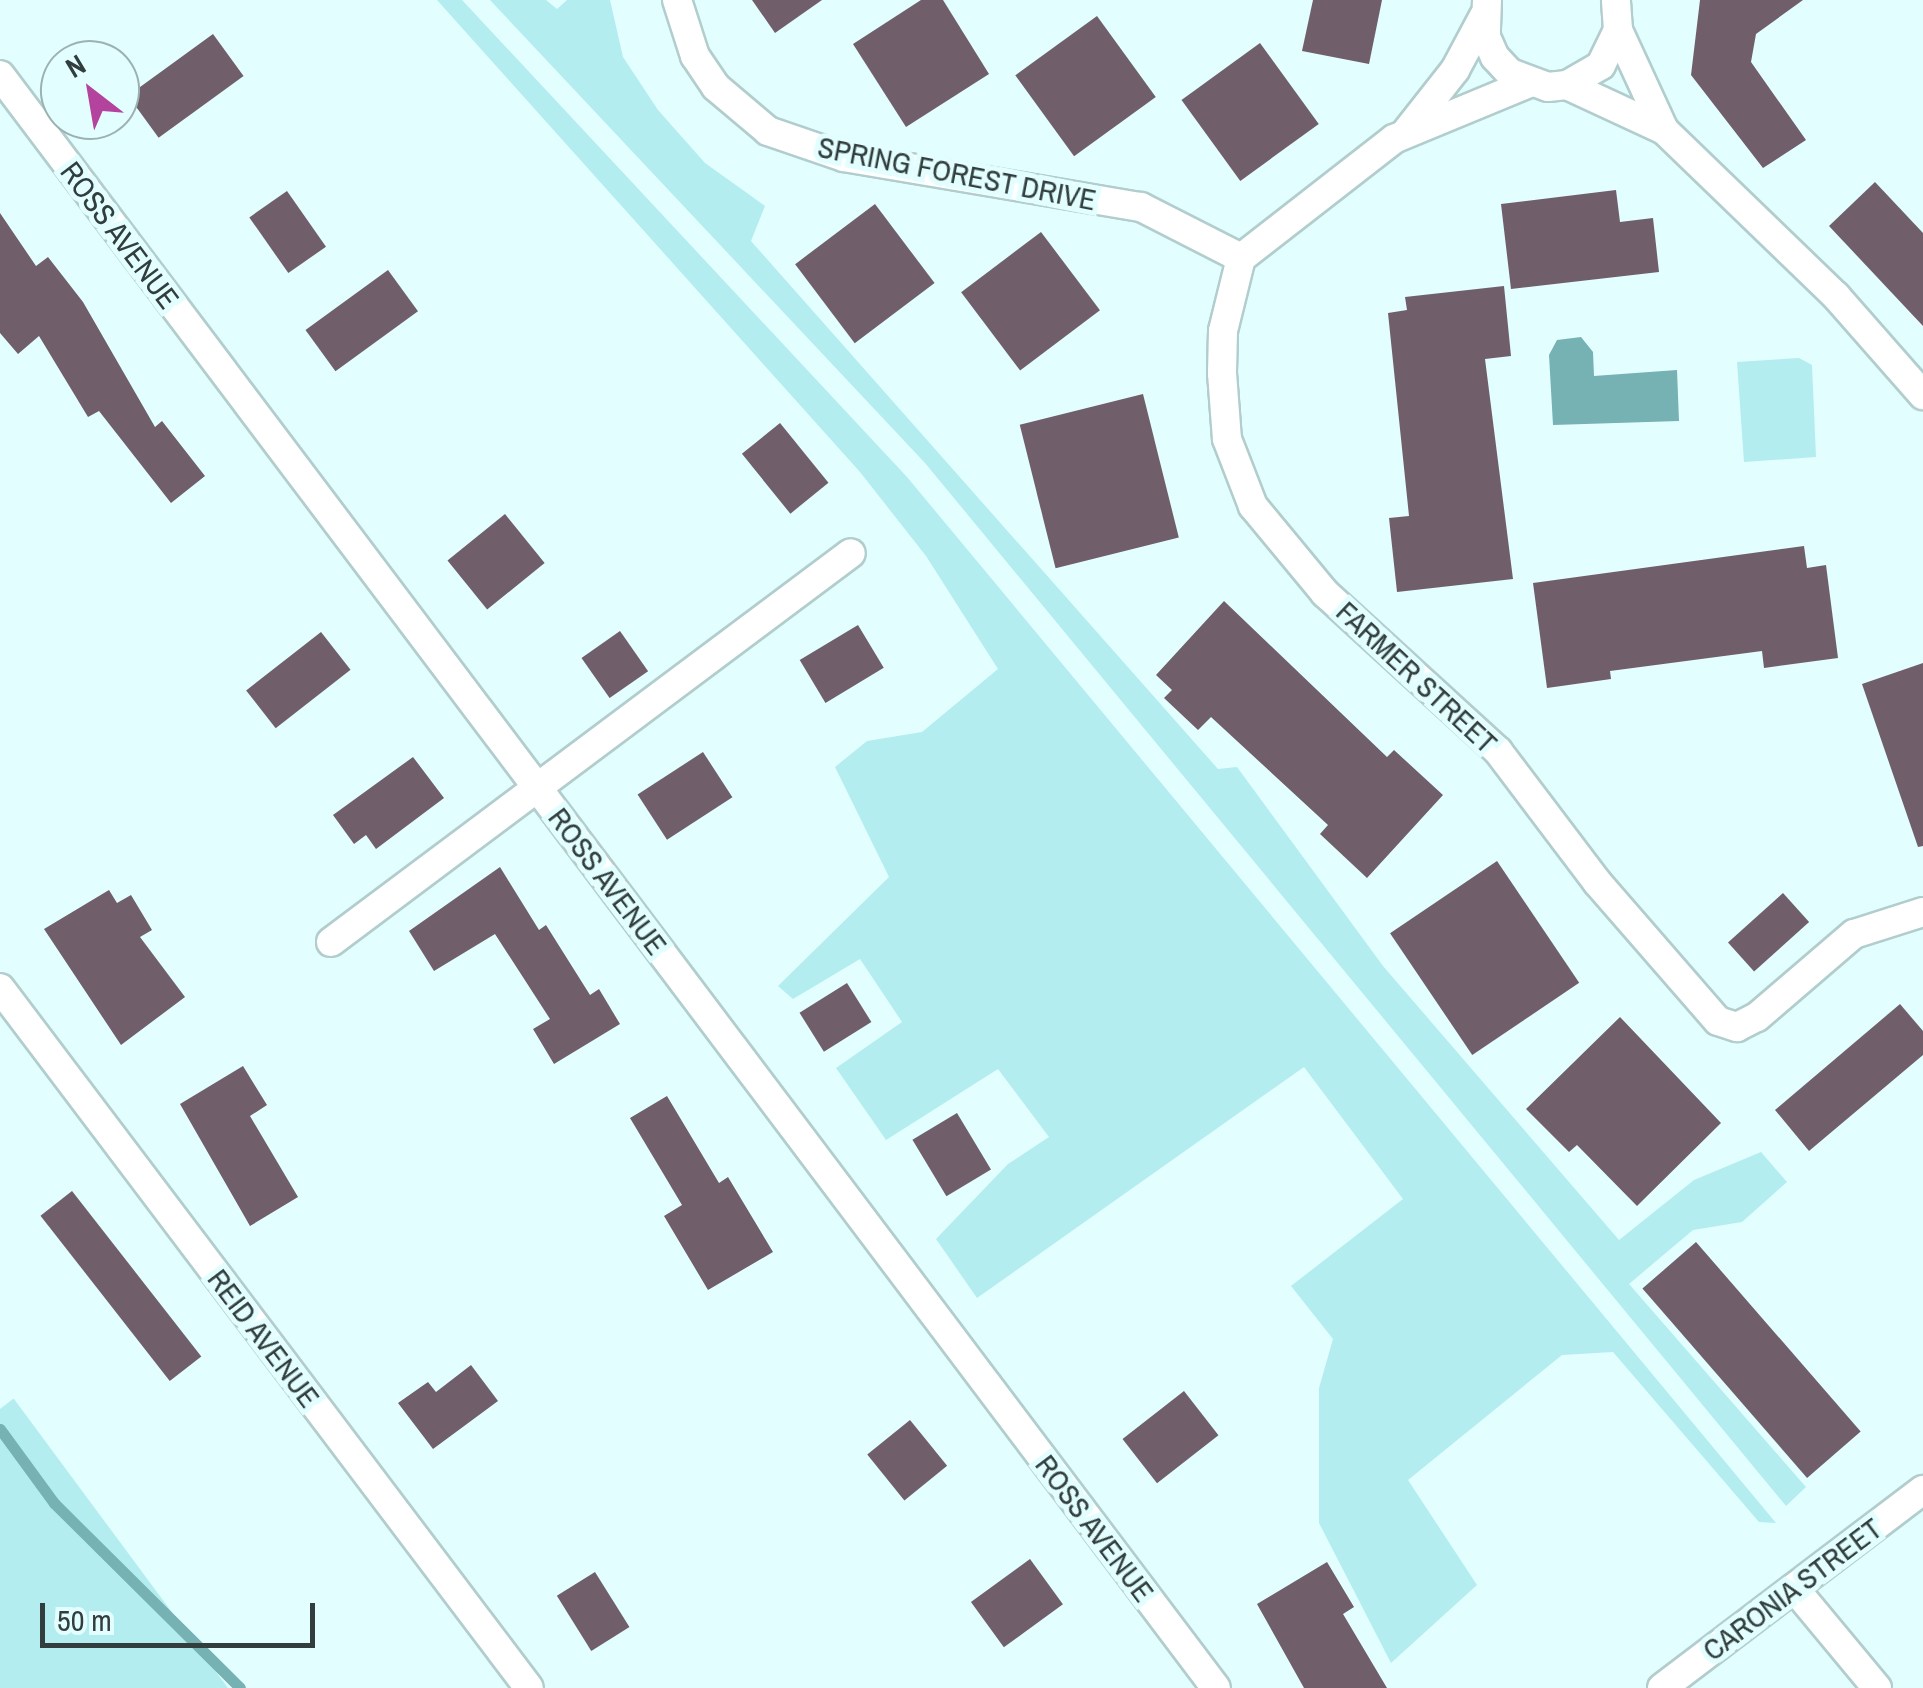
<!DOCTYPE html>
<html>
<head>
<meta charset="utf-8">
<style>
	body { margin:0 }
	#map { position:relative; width:1923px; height:1688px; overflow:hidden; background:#e2feff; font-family:"Archivo Narrow",sans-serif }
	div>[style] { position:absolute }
	.green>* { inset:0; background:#b4edef }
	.water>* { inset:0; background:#76b1b3 }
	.stream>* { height:11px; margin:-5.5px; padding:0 5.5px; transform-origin:5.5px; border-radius:5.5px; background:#76b1b3 }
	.building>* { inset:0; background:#705e6b; transform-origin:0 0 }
	.roads { filter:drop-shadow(2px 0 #b2cdcd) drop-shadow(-2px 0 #b2cdcd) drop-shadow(0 2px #b2cdcd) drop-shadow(0 -2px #b2cdcd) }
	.minor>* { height:28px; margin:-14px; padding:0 14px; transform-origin:14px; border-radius:14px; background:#fff }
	span { translate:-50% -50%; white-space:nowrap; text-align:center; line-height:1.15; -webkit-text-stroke:10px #e2feff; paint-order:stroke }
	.street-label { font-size:30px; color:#323d3d }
	.north { position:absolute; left:40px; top:40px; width:100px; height:100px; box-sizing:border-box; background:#e2feff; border:2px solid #9cb1b1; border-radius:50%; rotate:329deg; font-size:28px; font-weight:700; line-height:40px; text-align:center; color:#323d3d }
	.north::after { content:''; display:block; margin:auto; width:35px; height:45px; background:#b4439e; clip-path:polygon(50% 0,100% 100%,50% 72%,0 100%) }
	.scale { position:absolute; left:40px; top:1603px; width:275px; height:45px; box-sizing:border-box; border:5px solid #323d3d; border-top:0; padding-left:12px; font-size:30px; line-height:35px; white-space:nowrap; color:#323d3d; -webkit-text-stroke:8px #e2feff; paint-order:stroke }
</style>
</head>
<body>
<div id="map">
	<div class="green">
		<div style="clip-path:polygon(437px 0,462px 0,907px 477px,1776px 1523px,1759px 1522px,1613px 1352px,1562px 1355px,1408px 1480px,1477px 1585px,1391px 1663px,1319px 1523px,1319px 1388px,1333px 1339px,1291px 1286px,1403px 1199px,1304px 1067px,977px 1298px,936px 1239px,1008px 1164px,1049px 1137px,998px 1069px,886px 1140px,836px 1068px,902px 1022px,860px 959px,793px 999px,778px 986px,889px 877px,835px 767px,867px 741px,922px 732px,998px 669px,926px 556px,860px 472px)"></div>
		<div style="clip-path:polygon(490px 0,546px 0,557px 9px,567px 0,610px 0,623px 57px,658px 110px,705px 163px,765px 206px,751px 241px,1218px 769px,1237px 767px,1383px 966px,1619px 1240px,1694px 1180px,1761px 1152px,1787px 1182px,1742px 1222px,1693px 1230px,1629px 1284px,1806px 1487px,1786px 1506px,925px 463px)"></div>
		<div style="clip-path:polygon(1799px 358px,1812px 365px,1816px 457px,1744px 462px,1737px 362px)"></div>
		<div style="clip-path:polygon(13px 1399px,14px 1399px,228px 1688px,0 1688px,0 1409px)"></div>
	</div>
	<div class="water">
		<div style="clip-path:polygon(1581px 337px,1593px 352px,1594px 376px,1677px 370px,1679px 421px,1553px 425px,1549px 355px,1557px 340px)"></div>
	</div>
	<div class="stream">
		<div style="left:0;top:1429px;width:92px;rotate:53.9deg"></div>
		<div style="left:54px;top:1503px;width:262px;rotate:44.8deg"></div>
	</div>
	<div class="building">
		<div style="clip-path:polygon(752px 0,822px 0,775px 33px)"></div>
		<div style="clip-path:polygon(921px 0,943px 0,989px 74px,906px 127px,853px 44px)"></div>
		<div style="clip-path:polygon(1313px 0,1382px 0,1369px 64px,1302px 51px)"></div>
		<div style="clip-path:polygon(1700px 0,1803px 0,1756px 34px,1751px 62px,1806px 140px,1763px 168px,1691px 75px)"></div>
		<div style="left:1097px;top:16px;width:100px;height:101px;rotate:54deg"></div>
		<div style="left:213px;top:34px;width:52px;height:105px;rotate:54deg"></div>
		<div style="left:1260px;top:43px;width:100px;height:97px;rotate:54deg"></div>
		<div style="clip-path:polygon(1875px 182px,1923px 233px,1923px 326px,1829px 226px)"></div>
		<div style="clip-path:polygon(1616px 190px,1620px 222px,1653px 218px,1659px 272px,1511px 289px,1501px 204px)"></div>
		<div style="left:287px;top:191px;width:68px;height:46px;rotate:55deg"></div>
		<div style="left:875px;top:204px;width:99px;height:100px;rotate:53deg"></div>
		<div style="clip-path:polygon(0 213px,36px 266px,48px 257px,83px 302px,155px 427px,162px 421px,205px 476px,171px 503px,99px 411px,88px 417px,39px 336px,18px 354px,0 333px)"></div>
		<div style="left:1041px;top:232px;width:98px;height:100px;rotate:53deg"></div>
		<div style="left:388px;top:270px;width:51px;height:102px;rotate:54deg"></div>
		<div style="clip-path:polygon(1504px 286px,1511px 356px,1485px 359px,1513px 579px,1397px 592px,1389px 518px,1409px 516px,1388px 313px,1407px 310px,1405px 297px)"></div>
		<div style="left:1143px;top:394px;width:148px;height:127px;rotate:76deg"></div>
		<div style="left:780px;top:423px;width:77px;height:49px;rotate:51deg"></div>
		<div style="left:505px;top:514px;width:63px;height:74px;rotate:51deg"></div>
		<div style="clip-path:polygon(1804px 546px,1807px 568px,1826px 565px,1838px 658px,1764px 668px,1762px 651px,1610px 671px,1611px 679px,1547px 688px,1533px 583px)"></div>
		<div style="clip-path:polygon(1224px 601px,1387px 757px,1394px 750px,1443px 795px,1367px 878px,1320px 834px,1328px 825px,1211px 717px,1198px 730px,1164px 698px,1172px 690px,1156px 675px)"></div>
		<div style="left:858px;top:625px;width:50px;height:68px;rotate:59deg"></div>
		<div style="left:620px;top:631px;width:49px;height:47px;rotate:55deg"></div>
		<div style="left:321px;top:632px;width:48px;height:95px;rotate:52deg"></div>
		<div style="clip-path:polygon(1923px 663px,1923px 846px,1918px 847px,1862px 684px)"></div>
		<div style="left:703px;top:752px;width:54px;height:78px;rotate:57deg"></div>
		<div style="clip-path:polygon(413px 757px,444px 798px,376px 849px,366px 835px,354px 844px,333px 815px)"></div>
		<div style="left:1497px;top:861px;width:147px;height:129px;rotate:56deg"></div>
		<div style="clip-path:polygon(500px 867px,539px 930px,546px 925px,590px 995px,599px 989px,620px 1024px,554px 1064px,533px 1029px,550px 1019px,495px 934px,434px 971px,409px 931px)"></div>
		<div style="clip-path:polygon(109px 890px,117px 903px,131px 895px,152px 930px,140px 937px,185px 997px,121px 1045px,44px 929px)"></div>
		<div style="left:1783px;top:893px;width:39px;height:74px;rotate:48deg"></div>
		<div style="left:847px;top:983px;width:46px;height:56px;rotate:58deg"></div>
		<div style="clip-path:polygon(1900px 1004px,1923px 1031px,1923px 1055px,1809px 1151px,1775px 1110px)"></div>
		<div style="clip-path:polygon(1620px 1017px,1721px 1123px,1637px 1206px,1577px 1145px,1569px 1152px,1526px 1109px)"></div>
		<div style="clip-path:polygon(243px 1066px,267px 1105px,250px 1116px,298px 1197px,250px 1226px,180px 1104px)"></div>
		<div style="clip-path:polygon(667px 1096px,719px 1183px,728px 1177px,773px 1252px,708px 1290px,664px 1216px,682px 1205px,630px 1118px)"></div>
		<div style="left:957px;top:1113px;width:66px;height:52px;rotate:59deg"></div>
		<div style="left:72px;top:1191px;width:210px;height:40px;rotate:52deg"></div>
		<div style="left:1696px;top:1242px;width:251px;height:71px;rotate:49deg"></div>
		<div style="clip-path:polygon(471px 1365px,498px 1401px,433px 1449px,398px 1403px,428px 1382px,436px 1392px)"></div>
		<div style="left:1184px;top:1391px;width:56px;height:78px;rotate:52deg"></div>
		<div style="left:910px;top:1420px;width:59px;height:55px;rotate:51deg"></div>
		<div style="left:1030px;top:1559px;width:56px;height:73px;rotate:54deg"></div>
		<div style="clip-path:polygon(1327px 1562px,1354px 1607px,1343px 1614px,1387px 1688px,1304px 1688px,1257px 1604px)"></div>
		<div style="left:595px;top:1572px;width:65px;height:45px;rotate:58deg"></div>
	</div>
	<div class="roads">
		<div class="minor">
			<div style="left:677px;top:0;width:59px;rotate:72.2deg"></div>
			<div style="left:695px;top:56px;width:37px;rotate:56deg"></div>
			<div style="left:716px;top:87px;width:68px;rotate:40.2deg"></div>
			<div style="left:768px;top:131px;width:80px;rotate:18.9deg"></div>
			<div style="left:844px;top:157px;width:301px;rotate:9.6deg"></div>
			<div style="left:1141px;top:207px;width:112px;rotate:27deg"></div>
			<div style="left:1487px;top:0;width:37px;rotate:92deg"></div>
			<div style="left:1486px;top:37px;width:22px;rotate:66deg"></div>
			<div style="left:1495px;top:57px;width:22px;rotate:47deg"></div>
			<div style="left:1510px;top:73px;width:40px;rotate:20.2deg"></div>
			<div style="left:1548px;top:87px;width:19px;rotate:-6deg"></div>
			<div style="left:1567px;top:85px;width:39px;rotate:-30deg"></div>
			<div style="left:1601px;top:65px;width:39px;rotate:-64deg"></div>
			<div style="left:1618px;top:30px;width:30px;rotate:-94deg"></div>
			<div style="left:1618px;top:30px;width:110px;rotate:65.3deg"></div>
			<div style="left:1664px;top:130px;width:239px;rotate:44deg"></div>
			<div style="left:1836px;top:296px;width:132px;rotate:48.7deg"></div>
			<div style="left:0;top:75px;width:2020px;rotate:52.99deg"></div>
			<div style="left:1529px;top:83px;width:146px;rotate:157.5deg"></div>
			<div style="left:1394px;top:139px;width:194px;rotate:142.1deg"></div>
			<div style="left:1241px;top:258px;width:75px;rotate:103.9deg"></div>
			<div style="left:1223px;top:331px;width:42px;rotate:91.4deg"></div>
			<div style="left:1222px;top:373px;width:66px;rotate:85.7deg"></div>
			<div style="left:1227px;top:439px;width:72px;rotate:68.8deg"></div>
			<div style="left:1253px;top:506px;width:113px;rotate:50.4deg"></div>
			<div style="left:1325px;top:593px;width:234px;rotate:42.4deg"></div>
			<div style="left:1498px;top:751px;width:164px;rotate:52.9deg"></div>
			<div style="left:1597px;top:882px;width:184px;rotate:49deg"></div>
			<div style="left:1718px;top:1021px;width:20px;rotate:18deg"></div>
			<div style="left:1737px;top:1027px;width:22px;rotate:-27deg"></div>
			<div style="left:1757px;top:1017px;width:128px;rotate:-40.6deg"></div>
			<div style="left:1854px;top:934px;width:72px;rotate:-17.7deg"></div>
			<div style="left:1567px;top:85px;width:107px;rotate:24.9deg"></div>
			<div style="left:1407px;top:131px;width:78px;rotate:-51.8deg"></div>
			<div style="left:1455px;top:70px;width:61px;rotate:-61.8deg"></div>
			<div style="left:331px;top:942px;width:649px;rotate:-36.8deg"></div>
			<div style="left:0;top:988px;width:877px;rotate:52.92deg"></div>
			<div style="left:1794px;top:1588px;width:130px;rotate:50.3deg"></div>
			<div style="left:1662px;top:1688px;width:328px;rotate:-37.2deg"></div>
		</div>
	</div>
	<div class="street-label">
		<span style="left:957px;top:173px;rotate:11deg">SPRING FOREST DRIVE</span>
		<span style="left:120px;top:235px;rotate:53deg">ROSS AVENUE</span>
		<span style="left:1417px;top:677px;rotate:43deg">FARMER STREET</span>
		<span style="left:608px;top:881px;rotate:53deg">ROSS AVENUE</span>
		<span style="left:264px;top:1338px;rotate:53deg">REID AVENUE</span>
		<span style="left:1095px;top:1528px;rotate:53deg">ROSS AVENUE</span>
		<span style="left:1792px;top:1589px;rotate:-37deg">CARONIA STREET</span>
	</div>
	<div class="north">N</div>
	<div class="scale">50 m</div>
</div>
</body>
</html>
